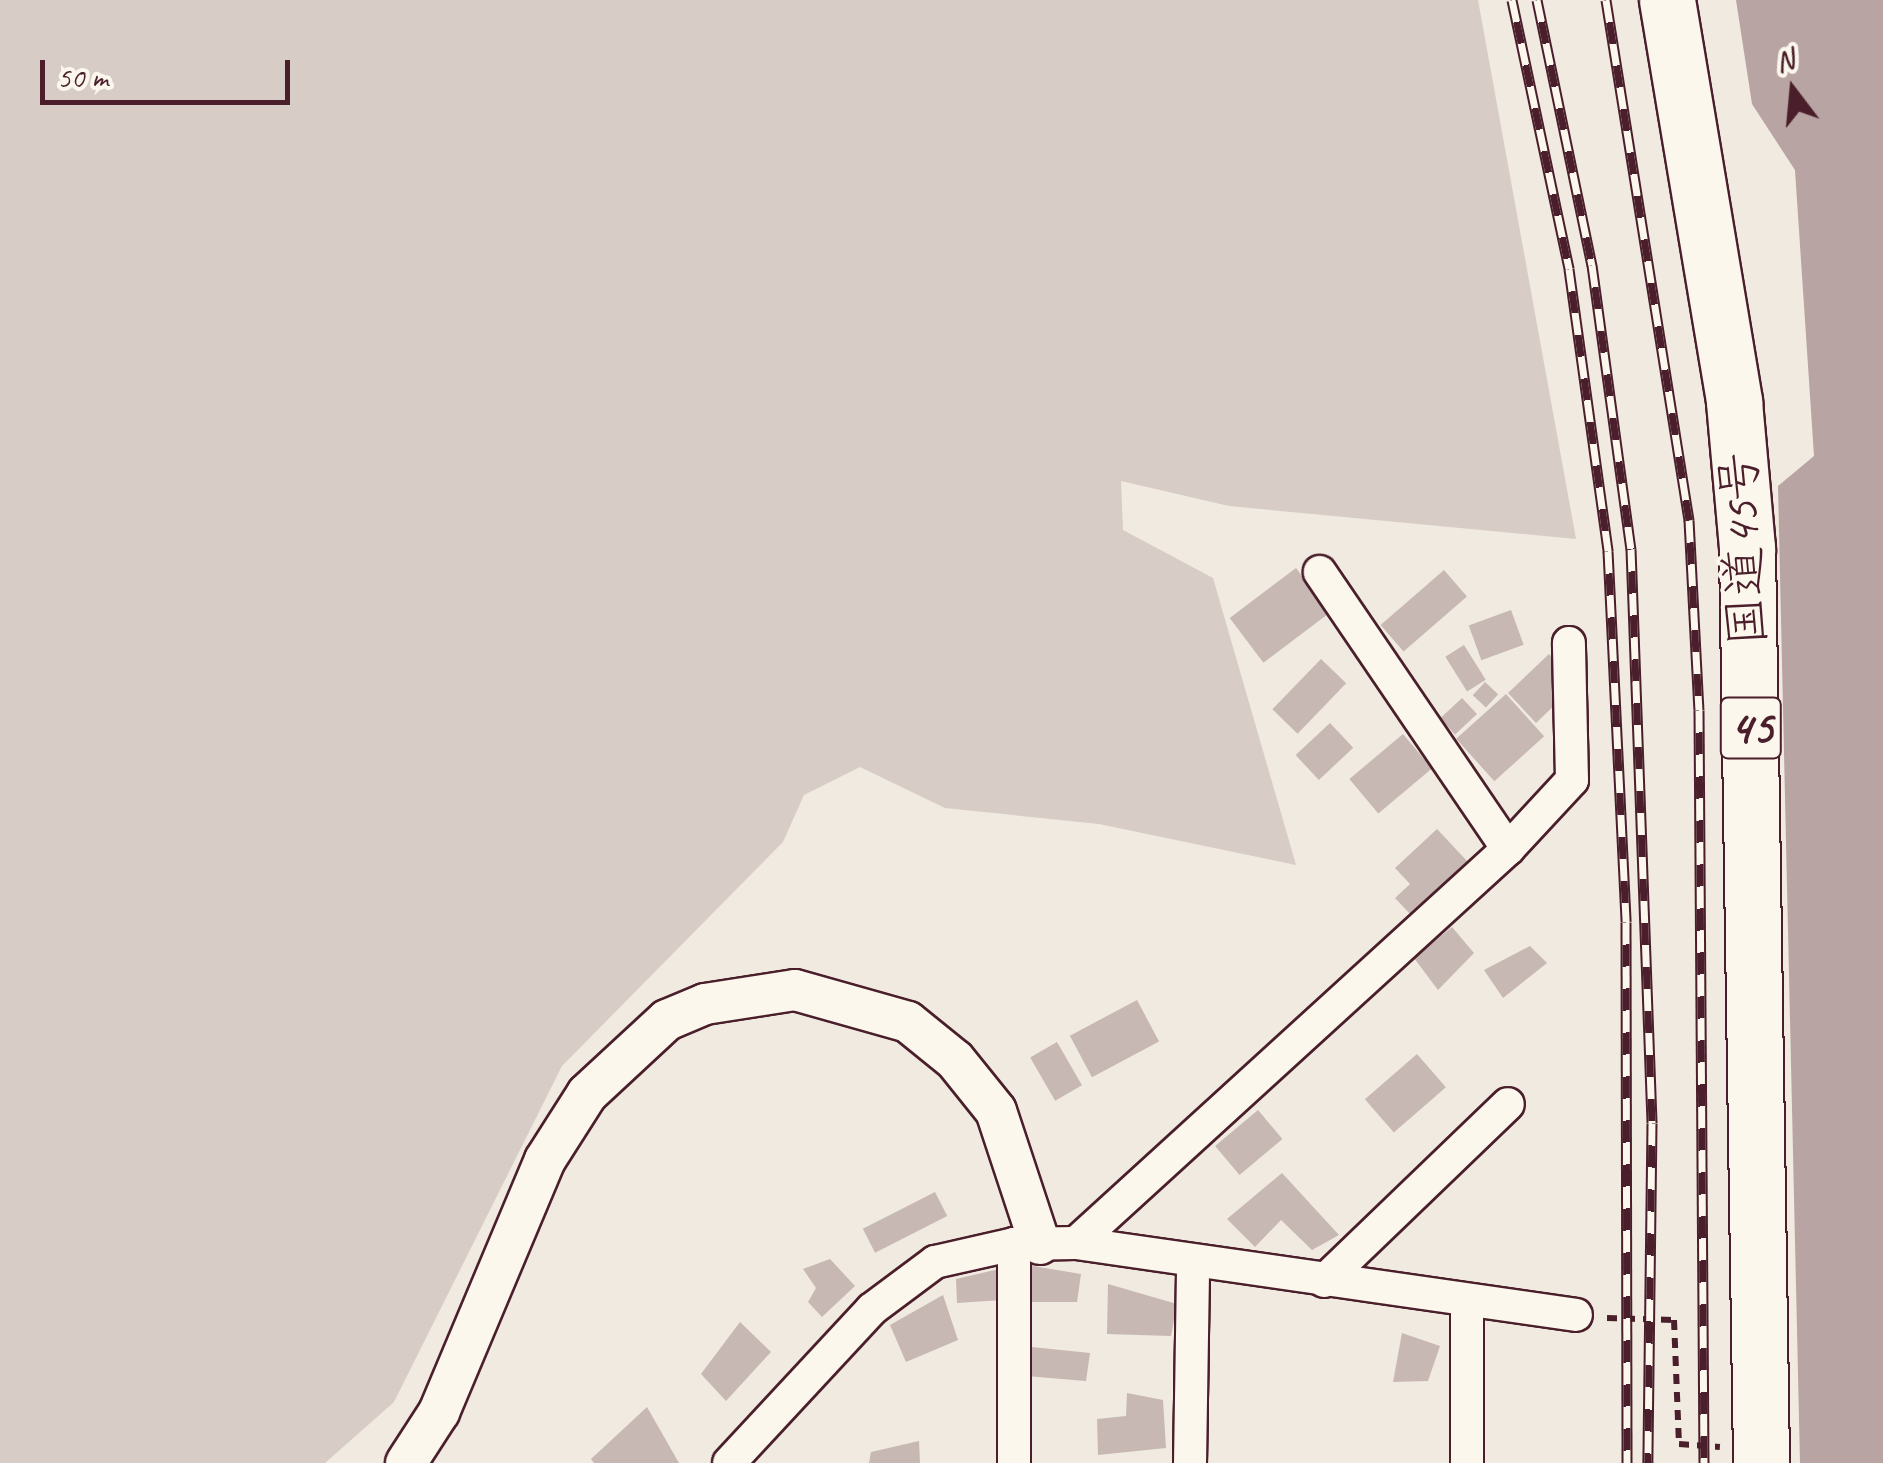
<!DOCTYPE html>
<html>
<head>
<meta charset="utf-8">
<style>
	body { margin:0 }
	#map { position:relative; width:1883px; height:1463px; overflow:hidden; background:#f0eae0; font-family:Caveat,"Klee One",sans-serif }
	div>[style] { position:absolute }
	.green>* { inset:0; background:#d8ccc6 }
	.water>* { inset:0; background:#b8a4a2 }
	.building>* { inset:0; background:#c8b8b3; transform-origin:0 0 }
	.path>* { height:6px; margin-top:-3px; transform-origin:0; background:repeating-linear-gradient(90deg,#4a1f2b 0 10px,transparent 0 18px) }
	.roads { filter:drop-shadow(2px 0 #4a1f2b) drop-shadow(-2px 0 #4a1f2b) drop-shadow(0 2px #4a1f2b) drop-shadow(0 -2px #4a1f2b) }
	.minor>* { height:32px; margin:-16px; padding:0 16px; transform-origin:16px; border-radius:16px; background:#fbf7ec }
	.tertiary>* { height:40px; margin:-20px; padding:0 20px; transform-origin:20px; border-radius:20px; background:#fbf7ec }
	.trunk>* { height:55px; margin:-27.5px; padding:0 27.5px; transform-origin:27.5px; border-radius:27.5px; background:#fbf7ec }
	.rail>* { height:11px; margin-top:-5.5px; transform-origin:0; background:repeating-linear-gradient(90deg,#fbf7ec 0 22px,#4a1f2b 0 44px); box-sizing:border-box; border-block:2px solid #4a1f2b }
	span { translate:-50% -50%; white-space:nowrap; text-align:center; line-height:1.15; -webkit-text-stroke:8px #fbf7ec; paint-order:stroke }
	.shield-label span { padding:2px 8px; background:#fbf7ec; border:2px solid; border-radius:8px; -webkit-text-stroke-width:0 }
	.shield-label { font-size:48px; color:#4a1f2b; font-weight:700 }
	.street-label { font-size:50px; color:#4a1f2b }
	.north { position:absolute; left:1743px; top:40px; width:100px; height:100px; -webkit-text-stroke:8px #fbf7ec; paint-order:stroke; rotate:344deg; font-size:28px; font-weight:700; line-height:40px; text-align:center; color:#4a1f2b }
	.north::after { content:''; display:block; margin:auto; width:35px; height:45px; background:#4a1f2b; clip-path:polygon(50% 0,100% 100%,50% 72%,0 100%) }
	.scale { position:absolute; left:40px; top:60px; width:250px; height:45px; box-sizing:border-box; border:5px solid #4a1f2b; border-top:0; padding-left:12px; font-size:30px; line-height:35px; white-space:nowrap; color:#4a1f2b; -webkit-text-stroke:8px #fbf7ec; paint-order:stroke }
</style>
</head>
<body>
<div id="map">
	<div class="green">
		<div style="clip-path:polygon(0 0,1478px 0,1576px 539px,1229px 506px,1121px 481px,1123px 530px,1213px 578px,1296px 865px,1099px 824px,945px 808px,860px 767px,804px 795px,783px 842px,562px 1066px,394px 1402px,325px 1463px,0 1463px)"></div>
	</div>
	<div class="water">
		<div style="clip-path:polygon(1736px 0,1883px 0,1883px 1463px,1800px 1463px,1778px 486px,1814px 456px,1795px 170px,1752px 104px)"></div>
	</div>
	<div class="building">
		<div style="left:1296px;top:568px;width:56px;height:83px;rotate:53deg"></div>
		<div style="left:1444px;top:570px;width:35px;height:84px;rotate:49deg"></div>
		<div style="left:1511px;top:610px;width:37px;height:45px;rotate:70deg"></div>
		<div style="left:1464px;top:645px;width:41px;height:22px;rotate:58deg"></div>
		<div style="clip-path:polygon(1549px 654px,1560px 666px,1560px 700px,1536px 723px,1508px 693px)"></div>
		<div style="left:1321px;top:659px;width:35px;height:70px;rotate:44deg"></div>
		<div style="left:1485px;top:682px;width:18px;height:18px;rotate:43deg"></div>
		<div style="left:1506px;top:694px;width:57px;height:67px;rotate:48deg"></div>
		<div style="left:1462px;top:698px;width:22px;height:30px;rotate:47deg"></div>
		<div style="left:1330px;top:723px;width:34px;height:47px;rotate:47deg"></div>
		<div style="left:1403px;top:734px;width:45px;height:70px;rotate:50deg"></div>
		<div style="clip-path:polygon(1437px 829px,1467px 861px,1410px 914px,1395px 898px,1410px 884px,1395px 868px)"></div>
		<div style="clip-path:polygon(1452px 927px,1474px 953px,1438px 990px,1414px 958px)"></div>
		<div style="clip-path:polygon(1530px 946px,1547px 963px,1503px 998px,1484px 970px)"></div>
		<div style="left:1137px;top:1000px;width:47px;height:76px;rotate:62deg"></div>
		<div style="left:1057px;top:1042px;width:50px;height:31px;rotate:60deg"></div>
		<div style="left:1417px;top:1054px;width:44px;height:69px;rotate:49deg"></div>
		<div style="left:1258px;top:1110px;width:38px;height:56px;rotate:50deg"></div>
		<div style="clip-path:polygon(1282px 1173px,1339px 1235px,1312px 1250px,1281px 1220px,1255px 1247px,1227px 1219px)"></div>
		<div style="left:935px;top:1192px;width:27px;height:81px;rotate:63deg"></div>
		<div style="clip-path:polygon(830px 1259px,855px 1286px,822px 1317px,808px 1302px,816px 1288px,803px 1269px)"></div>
		<div style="clip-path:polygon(1027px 1265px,1081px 1274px,1077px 1302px,1023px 1302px)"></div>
		<div style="clip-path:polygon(999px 1269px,1003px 1300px,957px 1303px,956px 1279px)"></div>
		<div style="clip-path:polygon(1108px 1284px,1177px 1304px,1171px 1336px,1107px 1334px)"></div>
		<div style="clip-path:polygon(943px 1295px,958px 1340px,906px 1362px,890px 1325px)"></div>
		<div style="clip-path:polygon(740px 1322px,771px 1352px,726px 1401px,701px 1374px)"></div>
		<div style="clip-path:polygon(1402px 1333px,1440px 1346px,1428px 1381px,1393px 1382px)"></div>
		<div style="clip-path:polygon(1022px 1346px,1090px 1353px,1086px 1381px,1026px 1376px)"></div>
		<div style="clip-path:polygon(1127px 1393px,1163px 1400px,1166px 1448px,1098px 1455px,1097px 1419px,1126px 1416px)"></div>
		<div style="clip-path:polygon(647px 1407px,679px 1463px,594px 1463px,591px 1459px)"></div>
		<div style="clip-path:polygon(919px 1441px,920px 1463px,869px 1463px,871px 1452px)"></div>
	</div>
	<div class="path">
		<div style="left:1607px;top:1318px;width:67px;rotate:1.7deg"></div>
		<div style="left:1674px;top:1320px;width:124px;rotate:87.7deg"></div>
		<div style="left:1679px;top:1444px;width:41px;rotate:4.2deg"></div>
	</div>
	<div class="roads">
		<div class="minor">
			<div style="left:1508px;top:849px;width:94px;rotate:-47.2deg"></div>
			<div style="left:1572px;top:780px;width:137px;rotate:-91.3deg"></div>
			<div style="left:1076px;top:1243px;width:585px;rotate:-42.37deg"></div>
			<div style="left:1508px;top:849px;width:335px;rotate:-124.2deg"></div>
			<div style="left:1014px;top:1244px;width:219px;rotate:90deg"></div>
			<div style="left:1324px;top:1281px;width:255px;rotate:-43.9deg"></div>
			<div style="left:1467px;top:1303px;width:160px;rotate:90deg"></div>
			<div style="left:729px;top:1463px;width:210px;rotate:-47.1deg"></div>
			<div style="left:872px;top:1309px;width:79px;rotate:-36.7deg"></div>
			<div style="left:935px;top:1262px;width:81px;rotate:-12.8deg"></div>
			<div style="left:1014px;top:1244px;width:62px;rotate:-0.9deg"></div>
			<div style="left:1076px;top:1243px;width:505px;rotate:8.19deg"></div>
			<div style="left:1190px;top:1463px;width:202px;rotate:-89.1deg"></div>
		</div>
		<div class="tertiary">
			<div style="left:406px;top:1463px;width:61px;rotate:-57.1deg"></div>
			<div style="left:439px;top:1412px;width:273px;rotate:-67.2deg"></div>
			<div style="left:545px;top:1160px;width:78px;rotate:-57.5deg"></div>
			<div style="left:587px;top:1094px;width:109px;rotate:-42.8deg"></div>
			<div style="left:667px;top:1020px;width:41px;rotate:-22.8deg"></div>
			<div style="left:705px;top:1004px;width:91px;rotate:-8.8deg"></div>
			<div style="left:795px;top:990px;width:117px;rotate:15.8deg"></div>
			<div style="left:908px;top:1022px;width:60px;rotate:39deg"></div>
			<div style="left:955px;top:1060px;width:65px;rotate:51.2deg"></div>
			<div style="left:996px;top:1111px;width:140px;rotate:71.7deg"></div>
		</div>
		<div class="trunk">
			<div style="left:1667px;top:0;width:408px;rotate:80.5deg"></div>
			<div style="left:1734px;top:402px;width:147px;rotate:84.9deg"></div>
			<div style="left:1747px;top:548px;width:915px;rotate:89.12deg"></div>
		</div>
	</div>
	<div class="rail">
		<div style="left:1512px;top:0;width:275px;rotate:78deg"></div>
		<div style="left:1569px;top:269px;width:285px;rotate:82.1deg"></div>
		<div style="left:1608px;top:551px;width:371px;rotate:87.2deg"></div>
		<div style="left:1626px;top:922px;width:541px;rotate:89.89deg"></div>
		<div style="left:1537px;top:0;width:271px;rotate:78.3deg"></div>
		<div style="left:1592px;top:265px;width:287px;rotate:82.2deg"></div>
		<div style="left:1631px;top:549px;width:574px;rotate:87.9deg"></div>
		<div style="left:1652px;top:1123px;width:340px;rotate:90.7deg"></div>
		<div style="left:1606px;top:0;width:527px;rotate:80.93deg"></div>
		<div style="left:1689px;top:520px;width:190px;rotate:87deg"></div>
		<div style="left:1699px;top:710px;width:753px;rotate:89.62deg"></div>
	</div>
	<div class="shield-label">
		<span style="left:1751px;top:728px">45</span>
	</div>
	<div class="street-label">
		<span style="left:1743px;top:549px;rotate:-93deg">国道45号</span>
	</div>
	<div class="north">N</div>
	<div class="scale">50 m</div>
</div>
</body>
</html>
